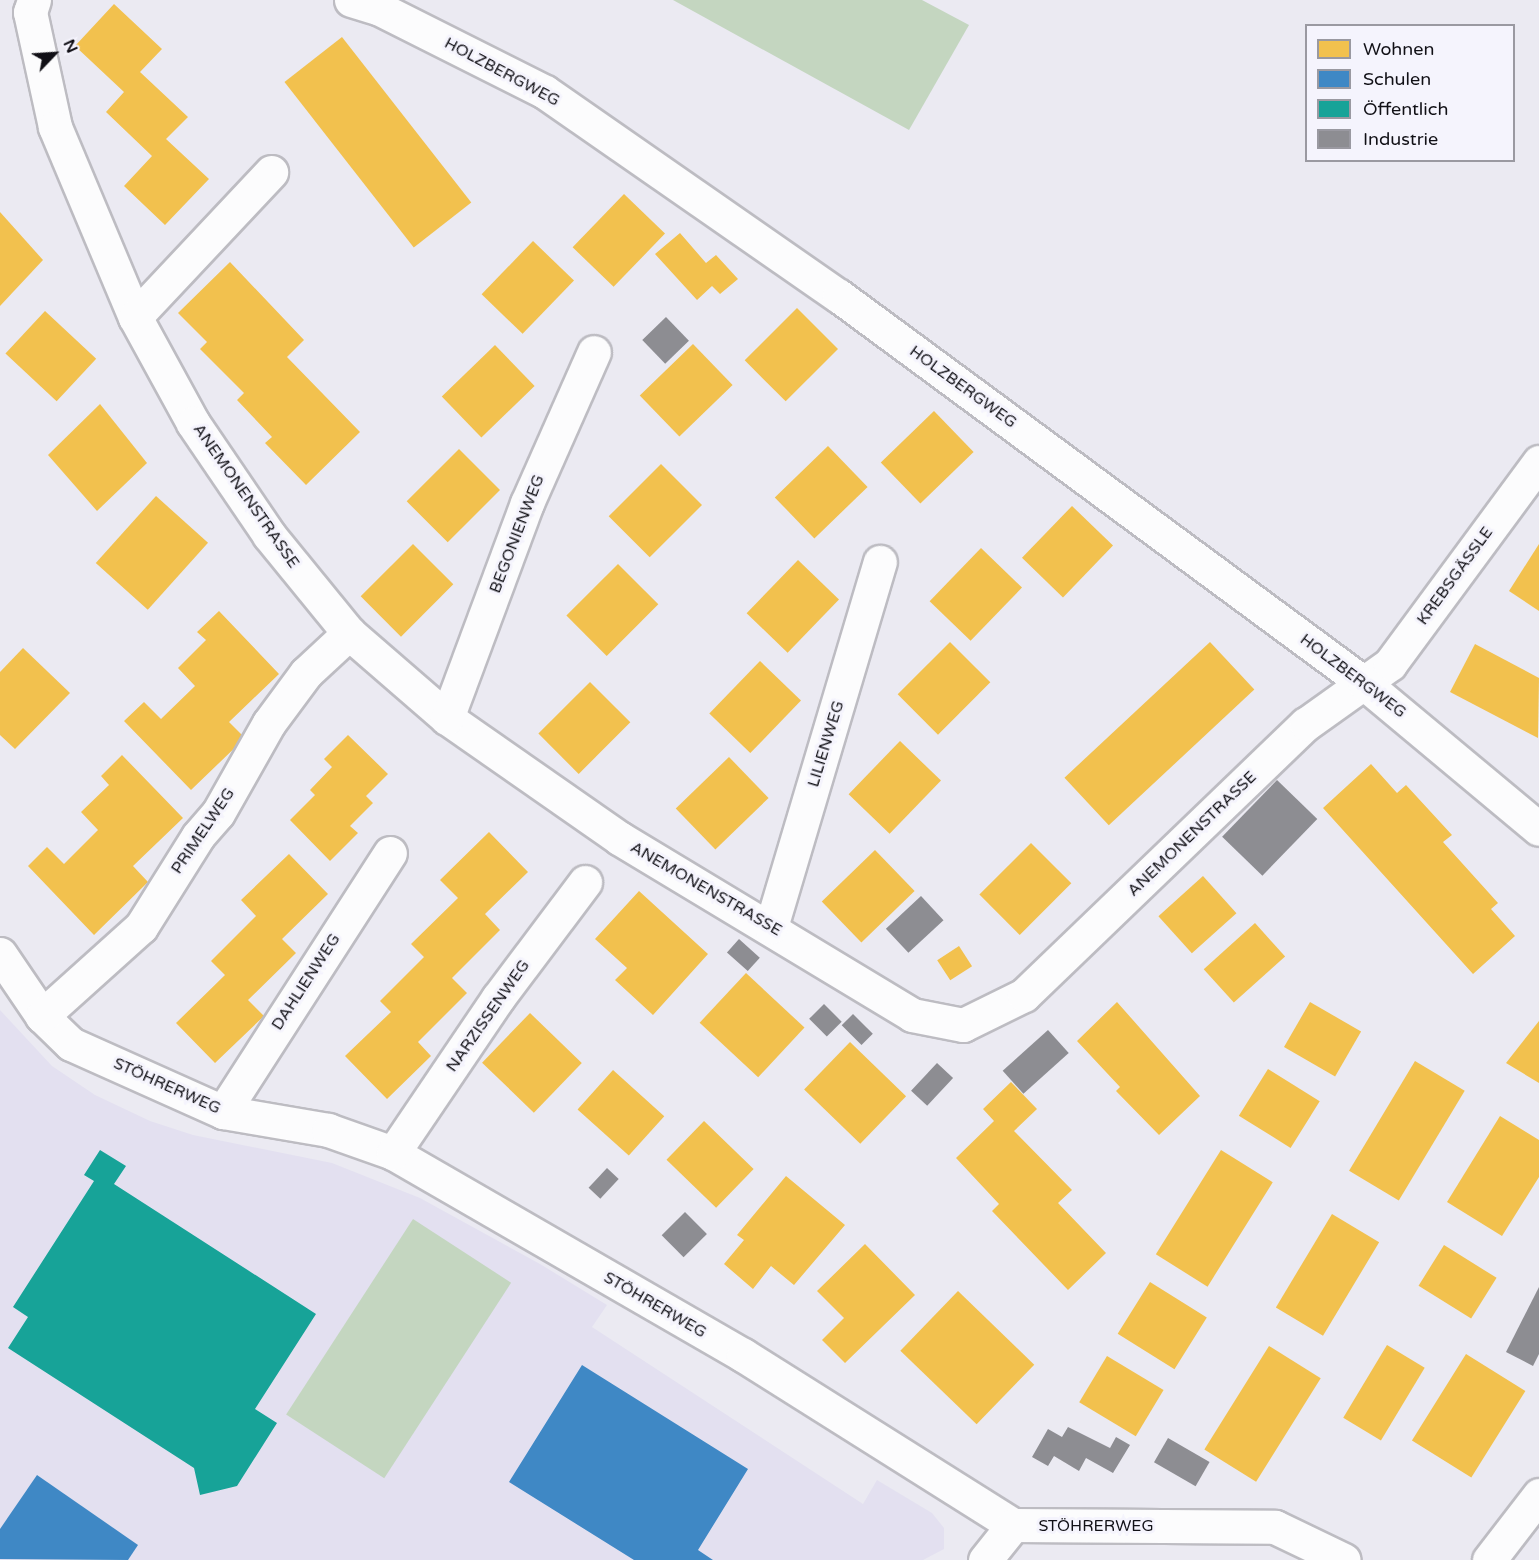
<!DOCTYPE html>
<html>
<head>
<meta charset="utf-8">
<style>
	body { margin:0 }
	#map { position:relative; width:1539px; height:1560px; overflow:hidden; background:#ebeaf2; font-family:"Varela Round",sans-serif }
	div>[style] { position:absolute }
	.built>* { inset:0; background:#e3e0f0 }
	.green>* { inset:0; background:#c4d6c0; transform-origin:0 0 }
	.homes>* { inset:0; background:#f2c14e; transform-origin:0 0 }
	.schools>* { inset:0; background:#3f88c5 }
	.public>* { inset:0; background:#17a398 }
	.industry>* { inset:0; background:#8d8d92; transform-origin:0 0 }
	.roads { filter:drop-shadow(2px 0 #bdbcc2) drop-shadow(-2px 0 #bdbcc2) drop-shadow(0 2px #bdbcc2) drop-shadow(0 -2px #bdbcc2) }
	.minor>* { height:33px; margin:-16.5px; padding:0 16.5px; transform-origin:16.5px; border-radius:16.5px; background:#fcfcfd }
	span { translate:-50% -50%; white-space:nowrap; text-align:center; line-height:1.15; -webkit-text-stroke:6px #f5f4fd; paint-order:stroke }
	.street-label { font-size:16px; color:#111016 }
	.legend { position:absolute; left:1305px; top:24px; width:210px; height:138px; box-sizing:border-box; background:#f5f4fd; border:2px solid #9a99a1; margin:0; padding:8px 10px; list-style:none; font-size:18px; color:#111016 }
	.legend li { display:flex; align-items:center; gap:12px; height:30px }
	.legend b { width:30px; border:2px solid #9a99a1 }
	.north { position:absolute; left:24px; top:24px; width:60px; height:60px; -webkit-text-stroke:4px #f5f4fd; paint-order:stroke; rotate:65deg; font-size:16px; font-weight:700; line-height:24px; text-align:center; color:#111016 }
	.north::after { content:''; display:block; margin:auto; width:21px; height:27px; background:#111016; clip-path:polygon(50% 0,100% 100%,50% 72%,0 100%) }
</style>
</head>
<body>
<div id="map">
	<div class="built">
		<div style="clip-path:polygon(0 1010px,52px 1066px,95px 1095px,150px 1121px,193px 1135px,332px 1163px,420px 1198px,540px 1264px,607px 1305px,592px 1327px,863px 1504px,877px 1480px,932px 1513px,944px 1528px,944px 1549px,923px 1560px,0 1560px)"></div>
	</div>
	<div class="green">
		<div style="clip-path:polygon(673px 0,922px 0,969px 25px,909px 130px)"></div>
		<div style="left:413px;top:1219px;width:117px;height:233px;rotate:33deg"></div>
	</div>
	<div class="homes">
		<div style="clip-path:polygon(114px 4px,162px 49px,140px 72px,188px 117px,166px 139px,209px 179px,165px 225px,124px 186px,152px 156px,106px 112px,124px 92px,75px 46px)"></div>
		<div style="left:342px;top:37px;width:210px;height:73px;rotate:52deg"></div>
		<div style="left:624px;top:194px;width:57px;height:74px;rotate:44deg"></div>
		<div style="clip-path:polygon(0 212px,43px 260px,0 306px)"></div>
		<div style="clip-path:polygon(680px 233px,706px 263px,716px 255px,738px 279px,720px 294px,712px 286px,697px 300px,655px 254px)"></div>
		<div style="left:533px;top:241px;width:57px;height:74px;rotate:44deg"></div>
		<div style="clip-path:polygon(230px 262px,304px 340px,287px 357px,360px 432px,306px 485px,265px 443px,272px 437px,237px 400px,244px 393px,200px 349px,207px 342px,178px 313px)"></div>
		<div style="left:797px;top:308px;width:58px;height:74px;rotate:45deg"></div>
		<div style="left:45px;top:311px;width:70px;height:58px;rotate:43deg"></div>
		<div style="left:693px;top:344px;width:57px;height:74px;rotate:46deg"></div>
		<div style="left:495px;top:345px;width:57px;height:74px;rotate:46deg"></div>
		<div style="clip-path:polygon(100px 404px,147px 463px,97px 511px,48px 455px)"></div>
		<div style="left:934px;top:411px;width:57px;height:74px;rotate:46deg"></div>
		<div style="left:828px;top:446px;width:57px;height:74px;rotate:46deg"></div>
		<div style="left:459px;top:449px;width:58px;height:74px;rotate:45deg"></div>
		<div style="left:661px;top:464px;width:58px;height:74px;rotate:45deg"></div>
		<div style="left:156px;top:496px;width:70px;height:90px;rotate:42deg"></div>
		<div style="left:1072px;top:506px;width:57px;height:72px;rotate:44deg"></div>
		<div style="left:413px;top:544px;width:57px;height:74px;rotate:45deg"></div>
		<div style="clip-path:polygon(1539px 544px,1539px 611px,1509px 591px)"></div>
		<div style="left:981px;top:548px;width:57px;height:74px;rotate:44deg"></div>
		<div style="left:798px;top:560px;width:57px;height:74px;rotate:44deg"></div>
		<div style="left:618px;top:564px;width:57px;height:73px;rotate:45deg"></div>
		<div style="clip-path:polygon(219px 611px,279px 674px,229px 722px,245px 738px,191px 790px,124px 721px,144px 702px,161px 719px,195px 686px,178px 668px,206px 640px,197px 632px)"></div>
		<div style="left:950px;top:642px;width:57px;height:74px;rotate:45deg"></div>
		<div style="left:1210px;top:642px;width:65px;height:199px;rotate:47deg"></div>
		<div style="clip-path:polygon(1475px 644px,1539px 678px,1538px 738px,1450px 692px)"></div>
		<div style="clip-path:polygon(23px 648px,70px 693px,15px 749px,0 735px,0 672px)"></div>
		<div style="left:760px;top:661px;width:57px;height:73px;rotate:44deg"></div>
		<div style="left:590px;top:682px;width:57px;height:73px;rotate:45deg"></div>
		<div style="clip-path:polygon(348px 735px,388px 774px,366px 796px,373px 803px,350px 826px,358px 833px,330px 861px,290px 820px,315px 795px,310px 790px,332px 767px,324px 759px)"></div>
		<div style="left:900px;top:741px;width:57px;height:74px;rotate:44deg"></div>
		<div style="clip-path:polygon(122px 755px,183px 818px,133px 866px,148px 882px,94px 935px,28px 866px,47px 847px,64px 864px,98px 830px,81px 812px,109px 785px,101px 776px)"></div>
		<div style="left:729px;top:757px;width:57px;height:74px;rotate:46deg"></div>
		<div style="clip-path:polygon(1371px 764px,1397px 793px,1406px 785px,1452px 835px,1443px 842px,1498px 903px,1491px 909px,1515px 936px,1473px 974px,1323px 808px)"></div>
		<div style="clip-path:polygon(489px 832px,528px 872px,485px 914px,500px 930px,452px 978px,467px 993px,418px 1042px,431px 1056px,387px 1099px,345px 1056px,391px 1012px,380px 1001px,424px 957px,411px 944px,458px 898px,440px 880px)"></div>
		<div style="left:1031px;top:843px;width:57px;height:73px;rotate:45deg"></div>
		<div style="left:875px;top:850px;width:57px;height:74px;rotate:46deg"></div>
		<div style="clip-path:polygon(289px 854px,328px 894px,282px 939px,296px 953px,248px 1000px,264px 1016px,215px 1063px,176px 1023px,225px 975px,211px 961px,256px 916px,241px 900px)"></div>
		<div style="left:1203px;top:876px;width:50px;height:60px;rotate:48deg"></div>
		<div style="clip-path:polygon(639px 891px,708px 954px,653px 1015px,615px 980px,627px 968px,595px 939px)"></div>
		<div style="left:1255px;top:923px;width:45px;height:69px;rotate:48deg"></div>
		<div style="left:959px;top:946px;width:24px;height:26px;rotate:57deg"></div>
		<div style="left:746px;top:973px;width:80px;height:68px;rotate:43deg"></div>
		<div style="clip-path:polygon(1117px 1002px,1200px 1096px,1159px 1135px,1116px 1091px,1120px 1087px,1077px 1041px)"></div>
		<div style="left:1310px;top:1002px;width:59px;height:52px;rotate:30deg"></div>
		<div style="left:530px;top:1013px;width:72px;height:69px;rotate:44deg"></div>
		<div style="clip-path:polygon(1539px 1021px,1539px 1083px,1506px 1063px)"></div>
		<div style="left:850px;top:1042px;width:78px;height:66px;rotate:44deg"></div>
		<div style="left:1415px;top:1061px;width:58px;height:128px;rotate:31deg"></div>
		<div style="left:1268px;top:1069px;width:61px;height:55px;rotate:32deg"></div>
		<div style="left:613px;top:1070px;width:69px;height:53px;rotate:42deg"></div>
		<div style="clip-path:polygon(1011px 1082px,1037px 1109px,1014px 1131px,1072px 1190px,1058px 1203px,1106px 1253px,1068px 1290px,992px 1211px,999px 1204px,956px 1158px,994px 1121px,983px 1109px)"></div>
		<div style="clip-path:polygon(1500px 1116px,1539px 1140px,1539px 1177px,1502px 1236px,1447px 1202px)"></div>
		<div style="left:704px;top:1121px;width:69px;height:54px;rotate:44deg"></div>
		<div style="left:1221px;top:1150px;width:61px;height:123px;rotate:32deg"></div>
		<div style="clip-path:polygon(786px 1176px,845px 1225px,794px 1285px,771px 1266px,753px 1289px,724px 1264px,744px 1240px,737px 1235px)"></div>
		<div style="left:1332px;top:1214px;width:55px;height:109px;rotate:31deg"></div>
		<div style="clip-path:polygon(865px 1244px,915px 1295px,845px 1363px,822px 1340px,844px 1318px,817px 1291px)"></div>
		<div style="left:1444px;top:1245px;width:62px;height:48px;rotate:32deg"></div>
		<div style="left:1150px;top:1282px;width:67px;height:61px;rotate:32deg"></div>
		<div style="left:958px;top:1291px;width:106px;height:83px;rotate:44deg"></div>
		<div style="left:1387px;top:1345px;width:44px;height:85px;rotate:31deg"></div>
		<div style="left:1269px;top:1346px;width:61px;height:122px;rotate:32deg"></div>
		<div style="left:1466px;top:1354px;width:70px;height:102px;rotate:32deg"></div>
		<div style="left:1107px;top:1356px;width:66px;height:54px;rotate:31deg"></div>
	</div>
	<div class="schools">
		<div style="clip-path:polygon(582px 1365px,748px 1469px,698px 1550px,713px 1560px,634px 1560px,509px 1482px)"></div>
		<div style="clip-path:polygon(37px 1475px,138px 1545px,128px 1560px,0 1559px,0 1529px)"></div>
	</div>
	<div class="public">
		<div style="clip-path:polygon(100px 1150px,126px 1166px,114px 1184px,316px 1314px,255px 1409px,277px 1423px,237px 1486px,200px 1495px,194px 1468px,8px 1348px,28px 1317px,13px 1307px,94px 1181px,84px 1175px)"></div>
	</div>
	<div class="industry">
		<div style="left:666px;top:317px;width:33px;height:33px;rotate:46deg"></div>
		<div style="left:1277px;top:780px;width:56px;height:79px;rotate:44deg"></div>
		<div style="left:921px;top:896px;width:33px;height:48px;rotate:47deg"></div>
		<div style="left:739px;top:939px;width:28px;height:18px;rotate:42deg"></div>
		<div style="left:824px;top:1004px;width:25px;height:21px;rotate:45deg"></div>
		<div style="left:853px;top:1014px;width:28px;height:16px;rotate:45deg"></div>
		<div style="left:1048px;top:1030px;width:31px;height:61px;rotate:48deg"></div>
		<div style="left:937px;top:1063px;width:22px;height:38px;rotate:43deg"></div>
		<div style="left:607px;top:1168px;width:16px;height:27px;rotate:43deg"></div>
		<div style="left:685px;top:1212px;width:31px;height:33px;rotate:45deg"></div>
		<div style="clip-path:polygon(1539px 1287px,1539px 1354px,1533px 1366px,1506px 1352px)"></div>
		<div style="clip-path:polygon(1068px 1427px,1110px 1448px,1116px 1437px,1130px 1445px,1113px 1473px,1086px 1458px,1079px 1471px,1054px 1456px,1048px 1466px,1032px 1457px,1048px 1429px,1062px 1437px)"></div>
		<div style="left:1168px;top:1438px;width:48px;height:28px;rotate:30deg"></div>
	</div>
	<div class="roads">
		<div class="minor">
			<div style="left:34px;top:0;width:13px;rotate:108deg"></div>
			<div style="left:30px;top:12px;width:118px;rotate:77.7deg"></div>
			<div style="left:55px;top:127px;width:206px;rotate:67.2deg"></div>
			<div style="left:135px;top:317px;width:121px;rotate:61.3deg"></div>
			<div style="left:193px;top:423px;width:135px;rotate:55.8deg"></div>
			<div style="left:269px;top:535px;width:127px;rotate:50.8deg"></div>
			<div style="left:349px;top:633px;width:130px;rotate:40.9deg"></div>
			<div style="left:447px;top:718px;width:210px;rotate:34.9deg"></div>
			<div style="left:619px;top:838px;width:342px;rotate:31.1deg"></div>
			<div style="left:912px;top:1015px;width:52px;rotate:11.1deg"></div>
			<div style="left:963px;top:1025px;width:68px;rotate:-26.2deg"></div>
			<div style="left:1024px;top:995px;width:391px;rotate:-43.9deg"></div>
			<div style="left:1306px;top:724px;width:103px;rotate:-35.5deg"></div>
			<div style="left:1390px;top:664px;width:251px;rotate:-53.6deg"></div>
			<div style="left:351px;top:0;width:28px;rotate:17deg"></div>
			<div style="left:378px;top:8px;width:187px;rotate:26.7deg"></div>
			<div style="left:545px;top:92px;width:358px;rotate:34.8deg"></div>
			<div style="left:839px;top:296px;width:654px;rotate:36.41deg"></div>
			<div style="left:1365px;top:684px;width:226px;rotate:39.8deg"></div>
			<div style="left:135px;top:317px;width:199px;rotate:-46.8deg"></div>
			<div style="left:447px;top:718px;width:229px;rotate:-69.6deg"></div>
			<div style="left:527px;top:503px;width:165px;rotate:-66.1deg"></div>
			<div style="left:771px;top:927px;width:381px;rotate:-73.4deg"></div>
			<div style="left:0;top:954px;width:75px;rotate:55.9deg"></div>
			<div style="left:42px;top:1016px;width:40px;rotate:44deg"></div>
			<div style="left:71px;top:1044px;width:167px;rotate:24.1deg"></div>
			<div style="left:223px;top:1112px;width:107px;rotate:9.7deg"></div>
			<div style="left:328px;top:1130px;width:69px;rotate:19.5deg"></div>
			<div style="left:393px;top:1153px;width:404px;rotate:30deg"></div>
			<div style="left:743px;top:1355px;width:319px;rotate:32.2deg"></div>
			<div style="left:1013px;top:1525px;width:262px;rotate:0.4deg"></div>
			<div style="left:1275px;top:1527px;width:76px;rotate:25.6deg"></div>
			<div style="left:42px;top:1016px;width:133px;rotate:-42deg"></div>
			<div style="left:141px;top:927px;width:107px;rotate:-57.9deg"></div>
			<div style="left:198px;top:836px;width:30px;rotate:-49deg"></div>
			<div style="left:218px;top:813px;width:103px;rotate:-60.5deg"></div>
			<div style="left:269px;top:723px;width:62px;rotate:-53.5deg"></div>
			<div style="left:306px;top:673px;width:59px;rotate:-42.9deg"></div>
			<div style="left:223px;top:1112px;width:308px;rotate:-57.2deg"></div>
			<div style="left:393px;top:1153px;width:187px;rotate:-55.9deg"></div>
			<div style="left:498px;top:998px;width:145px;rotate:-53.1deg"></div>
			<div style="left:985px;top:1560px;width:45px;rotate:-51.3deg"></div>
			<div style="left:1489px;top:1560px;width:82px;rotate:-52.4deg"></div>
		</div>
	</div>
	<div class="street-label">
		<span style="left:502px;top:72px;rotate:28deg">HOLZBERGWEG</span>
		<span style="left:963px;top:387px;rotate:36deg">HOLZBERGWEG</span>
		<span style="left:246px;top:496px;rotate:55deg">ANEMONENSTRASSE</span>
		<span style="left:517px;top:534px;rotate:-69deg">BEGONIENWEG</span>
		<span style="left:1455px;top:576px;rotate:-54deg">KREBSGÄSSLE</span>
		<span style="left:1353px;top:676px;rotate:37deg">HOLZBERGWEG</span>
		<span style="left:826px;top:744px;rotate:-73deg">LILIENWEG</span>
		<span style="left:203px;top:831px;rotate:-56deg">PRIMELWEG</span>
		<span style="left:1192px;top:834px;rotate:-44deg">ANEMONENSTRASSE</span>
		<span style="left:706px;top:889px;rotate:30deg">ANEMONENSTRASSE</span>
		<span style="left:306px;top:982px;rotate:-57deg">DAHLIENWEG</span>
		<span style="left:488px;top:1016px;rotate:-55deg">NARZISSENWEG</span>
		<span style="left:167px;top:1086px;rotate:24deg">STÖHRERWEG</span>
		<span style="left:655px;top:1305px;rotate:30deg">STÖHRERWEG</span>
		<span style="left:1096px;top:1526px">STÖHRERWEG</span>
	</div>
	<ul class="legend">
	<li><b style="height:16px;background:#f2c14e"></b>Wohnen</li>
	<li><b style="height:16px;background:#3f88c5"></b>Schulen</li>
	<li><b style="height:16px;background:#17a398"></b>Öffentlich</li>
	<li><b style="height:16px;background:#8d8d92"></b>Industrie</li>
	</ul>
	<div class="north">N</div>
</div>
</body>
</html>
